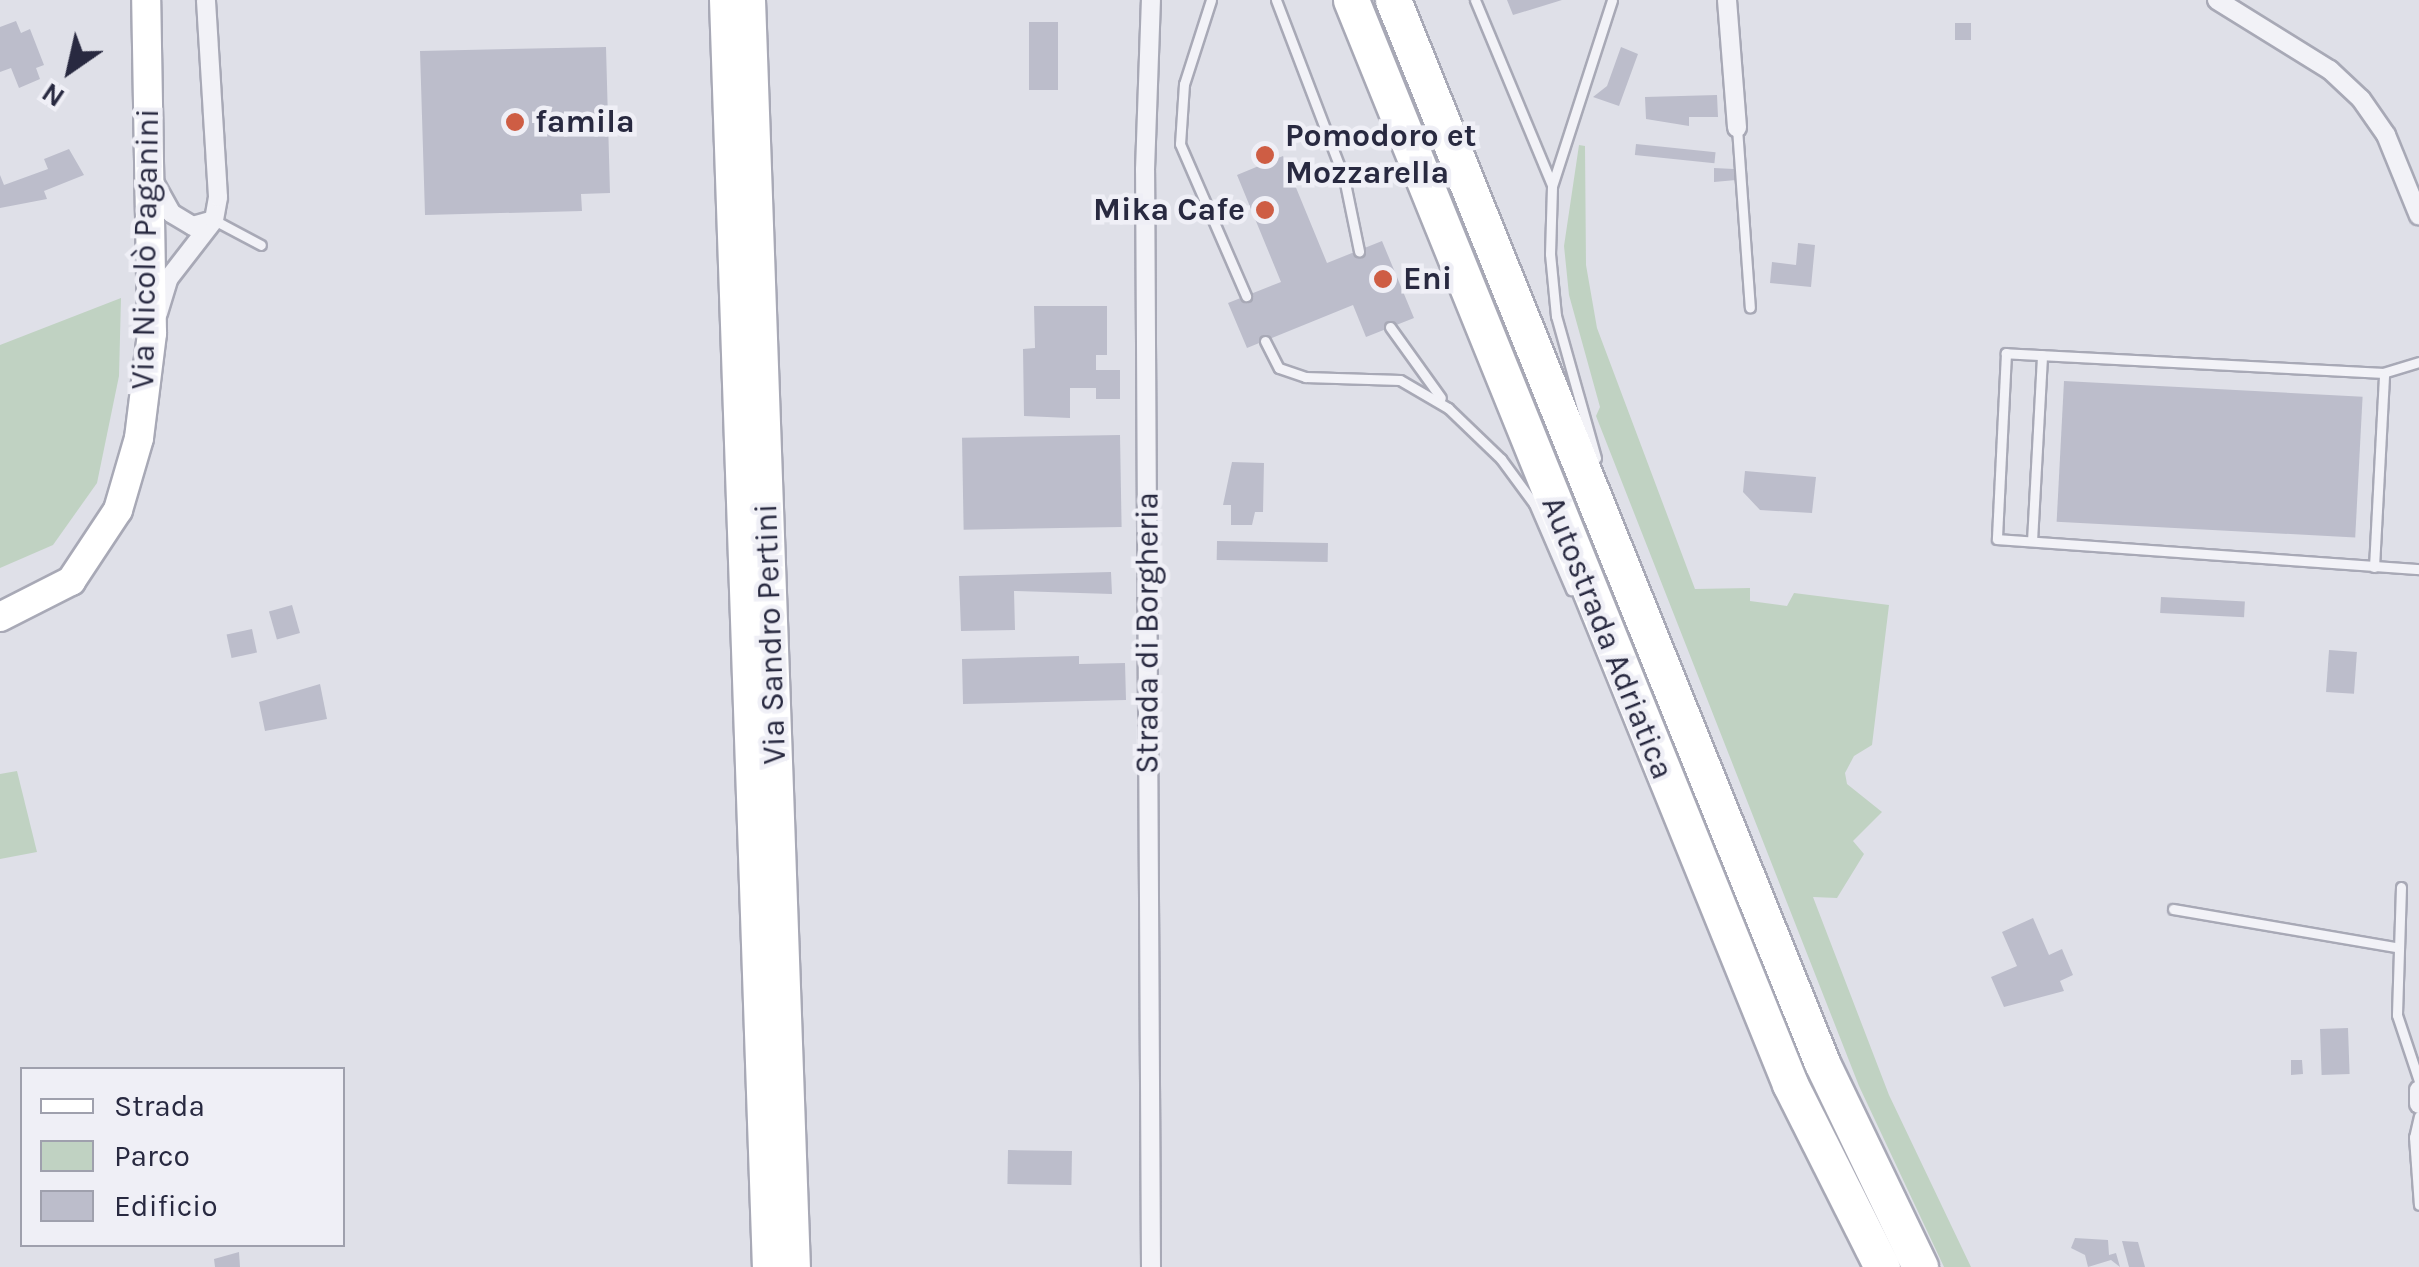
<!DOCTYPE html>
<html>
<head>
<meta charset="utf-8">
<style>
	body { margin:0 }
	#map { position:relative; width:2419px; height:1267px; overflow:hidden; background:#dfe0e8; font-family:Karla,sans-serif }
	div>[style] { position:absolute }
	.green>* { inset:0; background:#c0d2c2 }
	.building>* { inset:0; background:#bcbdcb; transform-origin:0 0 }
	.roads { filter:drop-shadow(2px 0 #a8a9b6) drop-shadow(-2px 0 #a8a9b6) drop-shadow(0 2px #a8a9b6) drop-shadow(0 -2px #a8a9b6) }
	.lane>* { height:9px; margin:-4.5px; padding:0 4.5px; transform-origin:4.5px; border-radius:4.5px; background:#f2f2f7 }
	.street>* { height:18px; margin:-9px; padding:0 9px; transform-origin:9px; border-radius:9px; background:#f2f2f7 }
	.secondary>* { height:28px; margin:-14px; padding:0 14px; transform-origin:14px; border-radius:14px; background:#fff }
	.primary>* { height:30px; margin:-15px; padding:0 15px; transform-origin:15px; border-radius:15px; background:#fff }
	.highway>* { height:35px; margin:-17.5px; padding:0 17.5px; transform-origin:17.5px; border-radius:17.5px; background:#fff }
	.dots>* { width:28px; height:28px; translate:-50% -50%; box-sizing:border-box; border:5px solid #efeff6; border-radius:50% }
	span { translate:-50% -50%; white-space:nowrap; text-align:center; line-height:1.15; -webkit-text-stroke:9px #efeff6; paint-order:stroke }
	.poi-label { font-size:32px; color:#282940; font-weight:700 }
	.left { translate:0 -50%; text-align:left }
	.right { translate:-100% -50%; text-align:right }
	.street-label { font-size:32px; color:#282940 }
	.legend { position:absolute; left:20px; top:1067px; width:325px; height:180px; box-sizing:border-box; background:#efeff6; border:2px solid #9fa0ad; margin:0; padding:12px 18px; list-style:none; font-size:30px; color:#282940 }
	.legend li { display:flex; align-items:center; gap:20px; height:50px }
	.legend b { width:50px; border:2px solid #9fa0ad }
	.north { position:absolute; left:20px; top:20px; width:100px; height:100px; -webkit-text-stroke:8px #efeff6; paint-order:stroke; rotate:214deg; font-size:28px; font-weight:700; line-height:40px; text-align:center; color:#282940 }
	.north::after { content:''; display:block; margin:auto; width:35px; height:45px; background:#282940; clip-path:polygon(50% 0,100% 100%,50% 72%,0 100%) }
</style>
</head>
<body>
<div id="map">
	<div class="green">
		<div style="clip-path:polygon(1579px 145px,1585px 146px,1586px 265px,1597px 328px,1695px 589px,1750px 588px,1750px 601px,1787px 606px,1794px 593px,1889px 605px,1872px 745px,1854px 756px,1845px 773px,1847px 784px,1882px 812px,1853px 841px,1864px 854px,1837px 898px,1813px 897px,1889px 1095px,1971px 1267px,1944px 1267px,1859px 1086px,1596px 416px,1600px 407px,1569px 295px,1564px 246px)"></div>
		<div style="clip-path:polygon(121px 298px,119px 376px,97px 483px,53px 545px,0 568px,0 345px)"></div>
		<div style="clip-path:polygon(17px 771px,37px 852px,0 859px,0 774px)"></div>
	</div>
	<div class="building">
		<div style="clip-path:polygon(1507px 0,1562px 0,1513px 15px)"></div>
		<div style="clip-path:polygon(16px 21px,21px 33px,30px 29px,44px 65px,36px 68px,40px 79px,19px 88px,11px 68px,0 72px,0 27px)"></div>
		<div style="left:1029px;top:22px;width:29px;height:68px"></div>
		<div style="left:1971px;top:23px;width:17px;height:16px;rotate:90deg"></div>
		<div style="clip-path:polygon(606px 47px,610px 193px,581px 194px,582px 211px,425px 215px,420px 51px)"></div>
		<div style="clip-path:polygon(1621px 47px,1638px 54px,1619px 106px,1593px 97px,1607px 86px)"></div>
		<div style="clip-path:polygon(1717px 95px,1718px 117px,1689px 117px,1689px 126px,1646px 119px,1645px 97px)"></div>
		<div style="left:1636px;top:144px;width:80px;height:11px;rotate:6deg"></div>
		<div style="clip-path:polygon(69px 149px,84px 175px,44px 191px,47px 199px,0 208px,0 175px,4px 185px,48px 169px,44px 159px)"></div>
		<div style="clip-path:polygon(1283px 156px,1327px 263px,1382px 241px,1414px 318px,1366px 337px,1353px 305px,1247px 348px,1228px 303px,1281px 282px,1237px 175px)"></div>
		<div style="clip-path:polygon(1714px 168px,1734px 169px,1736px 180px,1714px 182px)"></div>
		<div style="clip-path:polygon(1798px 243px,1815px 245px,1811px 287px,1770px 283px,1772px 262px,1796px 265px)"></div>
		<div style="clip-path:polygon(1034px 306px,1107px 306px,1107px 355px,1096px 355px,1096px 370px,1120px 370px,1120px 399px,1096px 399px,1096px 388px,1070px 388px,1070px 418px,1024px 416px,1023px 349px,1035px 348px)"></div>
		<div style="left:2064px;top:381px;width:299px;height:141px;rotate:3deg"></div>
		<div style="left:1120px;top:435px;width:92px;height:158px;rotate:89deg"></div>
		<div style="clip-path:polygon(1232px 462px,1264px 463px,1263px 512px,1255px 512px,1252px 525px,1231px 525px,1231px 505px,1223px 505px)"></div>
		<div style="clip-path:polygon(1745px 471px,1816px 477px,1812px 513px,1760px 510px,1743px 492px)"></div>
		<div style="left:1217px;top:541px;width:111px;height:19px;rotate:1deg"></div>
		<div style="clip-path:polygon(1111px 572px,1112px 594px,1014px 591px,1015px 630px,961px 631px,959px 576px)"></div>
		<div style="left:2161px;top:597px;width:84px;height:16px;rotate:3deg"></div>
		<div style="left:292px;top:605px;width:29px;height:24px;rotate:74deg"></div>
		<div style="left:252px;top:629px;width:24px;height:26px;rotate:78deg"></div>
		<div style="left:2329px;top:650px;width:28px;height:42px;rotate:4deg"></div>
		<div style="clip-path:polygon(1079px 656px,1079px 664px,1125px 663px,1126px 700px,963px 704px,962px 659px)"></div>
		<div style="clip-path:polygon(320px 684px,327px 719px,265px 731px,259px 702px)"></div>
		<div style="clip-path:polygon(2033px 918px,2049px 955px,2062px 949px,2073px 975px,2060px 981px,2064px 991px,2004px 1007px,1991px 977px,2017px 966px,2002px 932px)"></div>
		<div style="left:2348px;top:1028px;width:46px;height:28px;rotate:88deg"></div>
		<div style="clip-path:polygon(2291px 1060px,2302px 1060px,2303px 1074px,2291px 1075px)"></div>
		<div style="left:1008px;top:1150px;width:64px;height:34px;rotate:1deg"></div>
		<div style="clip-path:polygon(2075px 1238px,2108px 1240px,2109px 1255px,2116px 1253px,2120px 1267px,2111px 1260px,2088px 1267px,2085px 1255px,2071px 1248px)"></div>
		<div style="clip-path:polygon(2122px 1241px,2138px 1242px,2145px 1267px,2129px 1267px)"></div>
		<div style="clip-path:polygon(239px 1252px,240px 1267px,215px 1267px,214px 1259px)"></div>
	</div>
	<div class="roads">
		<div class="lane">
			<div style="left:1211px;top:0;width:88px;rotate:107.8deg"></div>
			<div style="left:1184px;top:84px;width:60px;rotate:93.8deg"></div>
			<div style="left:1180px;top:144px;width:166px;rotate:66.5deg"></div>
			<div style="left:1276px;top:0;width:191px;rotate:69.1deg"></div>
			<div style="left:1344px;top:178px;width:75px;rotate:78.4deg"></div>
			<div style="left:1475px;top:0;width:198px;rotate:67.4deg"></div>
			<div style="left:1737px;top:128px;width:180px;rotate:85.9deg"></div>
			<div style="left:214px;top:220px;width:53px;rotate:28deg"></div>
			<div style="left:1390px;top:327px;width:87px;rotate:54.3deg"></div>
			<div style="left:1265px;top:341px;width:30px;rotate:63deg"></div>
			<div style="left:1279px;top:368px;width:28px;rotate:19deg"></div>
			<div style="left:1305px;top:377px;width:95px;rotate:1.8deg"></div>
			<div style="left:1400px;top:380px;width:56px;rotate:30.3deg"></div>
			<div style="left:1448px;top:408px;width:74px;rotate:43.9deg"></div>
			<div style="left:1501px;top:459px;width:56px;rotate:53.7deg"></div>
			<div style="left:1534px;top:504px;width:94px;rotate:66.7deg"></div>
			<div style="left:2419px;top:362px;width:37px;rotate:163deg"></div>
			<div style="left:2384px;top:373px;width:379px;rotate:-177deg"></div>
			<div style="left:2006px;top:353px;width:186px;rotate:92.8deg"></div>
			<div style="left:1997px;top:539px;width:423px;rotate:4.1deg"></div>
			<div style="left:1596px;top:458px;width:148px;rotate:-105.7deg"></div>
			<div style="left:1556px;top:316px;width:62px;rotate:-95.5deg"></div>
			<div style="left:1550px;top:254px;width:68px;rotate:-88.3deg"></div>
			<div style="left:1552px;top:186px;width:195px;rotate:-72.1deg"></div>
			<div style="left:2032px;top:541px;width:186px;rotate:-86.9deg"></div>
			<div style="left:2374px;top:567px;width:194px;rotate:-87deg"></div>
			<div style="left:2401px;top:887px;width:128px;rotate:91.8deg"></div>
			<div style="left:2397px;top:1015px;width:70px;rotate:71.6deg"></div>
			<div style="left:2173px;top:909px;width:226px;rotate:9.7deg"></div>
			<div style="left:2419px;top:1116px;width:22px;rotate:103deg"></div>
			<div style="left:2414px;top:1137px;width:68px;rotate:85.8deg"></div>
		</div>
		<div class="street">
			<div style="left:1727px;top:0;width:128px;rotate:85.5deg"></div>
			<div style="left:2217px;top:0;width:133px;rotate:31.8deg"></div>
			<div style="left:2330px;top:70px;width:42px;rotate:43.1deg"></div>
			<div style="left:2361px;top:99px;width:44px;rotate:55.2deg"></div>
			<div style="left:2386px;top:135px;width:87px;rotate:67.8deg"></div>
			<div style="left:153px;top:180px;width:38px;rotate:61deg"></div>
			<div style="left:171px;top:213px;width:26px;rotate:31deg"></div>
			<div style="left:193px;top:226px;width:22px;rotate:-16deg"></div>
			<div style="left:158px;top:313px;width:37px;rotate:-73deg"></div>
			<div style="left:169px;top:278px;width:73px;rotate:-52.2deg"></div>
			<div style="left:214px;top:220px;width:23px;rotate:-80deg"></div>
			<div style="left:218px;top:197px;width:197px;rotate:-93.5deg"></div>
			<div style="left:2419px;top:1090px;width:14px;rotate:90deg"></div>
			<div style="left:1151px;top:1267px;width:1097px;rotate:-90.31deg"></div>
			<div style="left:1145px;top:170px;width:170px;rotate:-88deg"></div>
		</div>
		<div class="secondary">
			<div style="left:0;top:617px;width:80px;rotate:-26.9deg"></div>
			<div style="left:71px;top:581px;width:85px;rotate:-56.5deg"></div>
			<div style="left:118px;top:510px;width:75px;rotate:-73.7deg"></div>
			<div style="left:139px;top:438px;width:106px;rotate:-82.9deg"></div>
			<div style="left:152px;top:333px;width:333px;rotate:-91deg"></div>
		</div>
		<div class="primary">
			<div style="left:725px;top:0;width:1268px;rotate:88.06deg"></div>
			<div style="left:750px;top:0;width:1268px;rotate:87.97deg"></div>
		</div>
		<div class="highway">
			<div style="left:1351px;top:0;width:1170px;rotate:67.95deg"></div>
			<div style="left:1790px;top:1084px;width:205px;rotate:63.3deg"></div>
			<div style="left:1393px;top:0;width:1146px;rotate:68.02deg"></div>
			<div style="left:1822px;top:1063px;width:226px;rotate:64.3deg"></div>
		</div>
	</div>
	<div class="dots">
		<div style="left:515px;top:122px;background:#ce5d44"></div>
		<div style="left:1265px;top:155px;background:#ce5d44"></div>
		<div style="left:1265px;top:210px;background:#ce5d44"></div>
		<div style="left:1383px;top:279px;background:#ce5d44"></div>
	</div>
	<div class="poi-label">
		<span class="left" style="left:535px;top:122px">famila</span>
		<span class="left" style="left:1285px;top:155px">Pomodoro et<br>Mozzarella</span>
		<span class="right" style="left:1245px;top:210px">Mika Cafe</span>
		<span class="left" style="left:1403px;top:279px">Eni</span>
	</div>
	<div class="street-label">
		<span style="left:146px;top:249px;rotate:-89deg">Via Nicolò Paganini</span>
		<span style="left:1148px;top:633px;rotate:-90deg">Strada di Borgheria</span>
		<span style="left:771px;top:634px;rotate:-92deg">Via Sandro Pertini</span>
		<span style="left:1607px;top:638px;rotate:68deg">Autostrada Adriatica</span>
	</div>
	<ul class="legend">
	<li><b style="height:12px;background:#fff"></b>Strada</li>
	<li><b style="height:28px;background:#c0d2c2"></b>Parco</li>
	<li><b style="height:28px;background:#bcbdcb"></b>Edificio</li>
	</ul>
	<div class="north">N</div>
</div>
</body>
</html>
